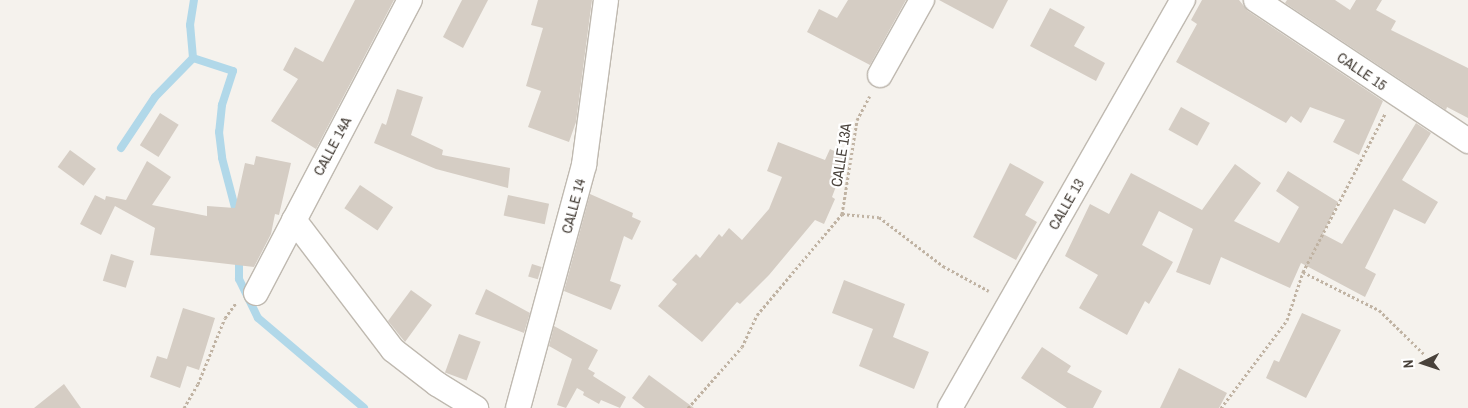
<!DOCTYPE html>
<html>
<head>
<meta charset="utf-8">
<style>
	body { margin:0 }
	#map { position:relative; width:1468px; height:408px; overflow:hidden; background:#f5f2ed; font-family:"Archivo Narrow",sans-serif }
	div>[style] { position:absolute }
	.stream>* { height:8px; margin:-4px; padding:0 4px; transform-origin:4px; border-radius:4px; background:#b1d8e9 }
	.building>* { inset:0; background:#d5cdc4; transform-origin:0 0 }
	.path>* { height:3px; margin-top:-1.5px; transform-origin:0; background:repeating-linear-gradient(90deg,#c0b3a3 0 2.5px,transparent 0 5px) }
	.roads { filter:drop-shadow(1px 0 #bfb9b0) drop-shadow(-1px 0 #bfb9b0) drop-shadow(0 1px #bfb9b0) drop-shadow(0 -1px #bfb9b0) }
	.minor>* { height:24px; margin:-12px; padding:0 12px; transform-origin:12px; border-radius:12px; background:#fff }
	span { translate:-50% -50%; white-space:nowrap; text-align:center; line-height:1.15; -webkit-text-stroke:4.5px #fff; paint-order:stroke }
	.street-label { font-size:15px; color:#49423b }
	.north { position:absolute; left:1398px; top:338px; width:50px; height:50px; -webkit-text-stroke:4px #fff; paint-order:stroke; rotate:266deg; font-size:14px; font-weight:700; line-height:20px; text-align:center; color:#49423b }
	.north::after { content:''; display:block; margin:auto; width:18px; height:22px; background:#49423b; clip-path:polygon(50% 0,100% 100%,50% 72%,0 100%) }
</style>
</head>
<body>
<div id="map">
	<div class="stream">
		<div style="left:193px;top:58px;width:42px;rotate:18deg"></div>
		<div style="left:233px;top:71px;width:36px;rotate:108deg"></div>
		<div style="left:222px;top:105px;width:27px;rotate:96deg"></div>
		<div style="left:219px;top:132px;width:26px;rotate:83deg"></div>
		<div style="left:222px;top:158px;width:59px;rotate:75.3deg"></div>
		<div style="left:121px;top:148px;width:61px;rotate:-56.3deg"></div>
		<div style="left:155px;top:97px;width:54px;rotate:-45.7deg"></div>
		<div style="left:193px;top:58px;width:33px;rotate:-95deg"></div>
		<div style="left:190px;top:25px;width:25px;rotate:-81deg"></div>
		<div style="left:239px;top:256px;width:23px;rotate:90deg"></div>
		<div style="left:239px;top:279px;width:43px;rotate:64deg"></div>
		<div style="left:258px;top:318px;width:139px;rotate:40.3deg"></div>
	</div>
	<div class="building">
		<div style="clip-path:polygon(355px 0,394px 0,316px 149px,271px 121px,298px 79px,283px 70px,295px 47px,323px 62px)"></div>
		<div style="clip-path:polygon(462px 0,488px 0,463px 48px,443px 37px)"></div>
		<div style="clip-path:polygon(538px 0,592px 0,576px 122px,569px 142px,528px 127px,541px 91px,526px 86px,543px 28px,531px 25px)"></div>
		<div style="clip-path:polygon(848px 0,906px 0,870px 65px,807px 32px,819px 9px,837px 18px)"></div>
		<div style="clip-path:polygon(939px 0,1008px 0,993px 29px)"></div>
		<div style="clip-path:polygon(1202px 0,1239px 0,1248px 11px,1383px 101px,1359px 155px,1333px 142px,1345px 120px,1310px 107px,1301px 123px,1291px 116px,1286px 123px,1176px 62px,1197px 24px,1191px 20px)"></div>
		<div style="clip-path:polygon(1287px 0,1335px 0,1350px 10px,1356px 0,1382px 0,1376px 10px,1396px 21px,1391px 30px,1468px 68px,1468px 118px,1447px 107px,1446px 110px,1285px 3px)"></div>
		<div style="clip-path:polygon(1050px 8px,1085px 27px,1074px 46px,1105px 63px,1096px 81px,1030px 46px)"></div>
		<div style="clip-path:polygon(397px 89px,423px 97px,411px 135px,443px 150px,442px 155px,510px 168px,508px 188px,436px 169px,374px 143px,382px 123px,386px 125px)"></div>
		<div style="left:1181px;top:107px;width:33px;height:26px;rotate:29deg"></div>
		<div style="left:160px;top:113px;width:22px;height:38px;rotate:32deg"></div>
		<div style="clip-path:polygon(1416px 123px,1431px 133px,1402px 180px,1438px 202px,1425px 224px,1394px 209px,1365px 268px,1376px 274px,1365px 297px,1301px 263px,1290px 288px,1221px 257px,1210px 285px,1176px 272px,1193px 229px,1159px 211px,1142px 245px,1173px 262px,1149px 304px,1145px 301px,1127px 335px,1079px 308px,1098px 275px,1065px 256px,1090px 204px,1109px 214px,1131px 173px,1202px 210px,1235px 164px,1261px 183px,1234px 221px,1279px 243px,1299px 207px,1276px 191px,1288px 171px,1338px 202px,1323px 234px,1342px 244px)"></div>
		<div style="clip-path:polygon(778px 142px,825px 160px,830px 149px,847px 157px,832px 197px,835px 199px,824px 224px,815px 220px,769px 275px,740px 304px,737px 302px,702px 342px,658px 306px,677px 284px,672px 280px,696px 254px,700px 258px,719px 234px,722px 237px,729px 228px,742px 240px,769px 209px,782px 177px,767px 171px)"></div>
		<div style="left:70px;top:150px;width:32px;height:21px;rotate:36deg"></div>
		<div style="clip-path:polygon(256px 156px,291px 163px,279px 215px,275px 214px,271px 234px,254px 267px,150px 255px,155px 228px,115px 206px,101px 235px,80px 224px,95px 195px,105px 200px,106px 196px,126px 200px,147px 161px,171px 177px,152px 205px,207px 216px,207px 206px,235px 208px,245px 163px,254px 165px)"></div>
		<div style="clip-path:polygon(1010px 163px,1044px 182px,1025px 215px,1037px 222px,1016px 260px,973px 237px)"></div>
		<div style="left:360px;top:185px;width:40px;height:28px;rotate:34deg"></div>
		<div style="clip-path:polygon(590px 194px,633px 213px,632px 217px,641px 221px,632px 240px,624px 236px,610px 281px,621px 285px,611px 310px,564px 291px)"></div>
		<div style="left:508px;top:195px;width:42px;height:21px;rotate:12deg"></div>
		<div style="left:111px;top:254px;width:24px;height:28px;rotate:17deg"></div>
		<div style="left:532px;top:264px;width:10px;height:13px;rotate:17deg"></div>
		<div style="clip-path:polygon(844px 280px,905px 304px,893px 337px,929px 352px,914px 389px,859px 366px,873px 329px,832px 313px)"></div>
		<div style="clip-path:polygon(486px 289px,530px 313px,524px 333px,475px 314px)"></div>
		<div style="clip-path:polygon(411px 290px,432px 305px,405px 342px,388px 321px)"></div>
		<div style="clip-path:polygon(183px 308px,215px 318px,199px 370px,187px 366px,180px 388px,150px 377px,157px 356px,167px 359px)"></div>
		<div style="clip-path:polygon(1302px 313px,1341px 330px,1306px 398px,1266px 378px,1274px 360px,1279px 362px)"></div>
		<div style="clip-path:polygon(554px 326px,598px 350px,588px 369px,595px 373px,593px 376px,626px 397px,620px 408px,601px 400px,599px 404px,583px 395px,584px 392px,577px 388px,566px 408px,557px 405px,572px 359px,549px 346px)"></div>
		<div style="left:459px;top:334px;width:23px;height:41px;rotate:20deg"></div>
		<div style="clip-path:polygon(1042px 347px,1071px 366px,1067px 372px,1102px 391px,1093px 408px,1067px 408px,1021px 378px)"></div>
		<div style="clip-path:polygon(1179px 368px,1227px 393px,1219px 408px,1160px 408px)"></div>
		<div style="clip-path:polygon(649px 375px,694px 408px,645px 408px,632px 398px)"></div>
		<div style="clip-path:polygon(64px 384px,81px 408px,34px 408px)"></div>
	</div>
	<div class="path">
		<div style="left:842px;top:214px;width:37px;rotate:5deg"></div>
		<div style="left:879px;top:217px;width:81px;rotate:37.4deg"></div>
		<div style="left:943px;top:266px;width:52px;rotate:28.5deg"></div>
		<div style="left:1303px;top:272px;width:85px;rotate:26.6deg"></div>
		<div style="left:1379px;top:310px;width:64px;rotate:44.4deg"></div>
		<div style="left:184px;top:408px;width:28px;rotate:-60deg"></div>
		<div style="left:198px;top:384px;width:71px;rotate:-67.8deg"></div>
		<div style="left:225px;top:318px;width:19px;rotate:-54deg"></div>
		<div style="left:688px;top:408px;width:81px;rotate:-48.5deg"></div>
		<div style="left:742px;top:347px;width:35px;rotate:-65deg"></div>
		<div style="left:757px;top:315px;width:132px;rotate:-49.9deg"></div>
		<div style="left:842px;top:214px;width:95px;rotate:-80.9deg"></div>
		<div style="left:857px;top:120px;width:27px;rotate:-62deg"></div>
		<div style="left:1221px;top:408px;width:110px;rotate:-53.1deg"></div>
		<div style="left:1287px;top:320px;width:51px;rotate:-71.6deg"></div>
		<div style="left:1303px;top:272px;width:178px;rotate:-62.6deg"></div>
	</div>
	<div class="roads">
		<div class="minor">
			<div style="left:1256px;top:0;width:255px;rotate:33.6deg"></div>
			<div style="left:880px;top:75px;width:86px;rotate:-60.8deg"></div>
			<div style="left:294px;top:220px;width:163px;rotate:52.7deg"></div>
			<div style="left:393px;top:350px;width:56px;rotate:37.7deg"></div>
			<div style="left:437px;top:384px;width:46px;rotate:31.6deg"></div>
			<div style="left:256px;top:293px;width:331px;rotate:-62.3deg"></div>
			<div style="left:518px;top:408px;width:252px;rotate:-74.8deg"></div>
			<div style="left:584px;top:165px;width:166px;rotate:-82.4deg"></div>
			<div style="left:950px;top:408px;width:470px;rotate:-60.3deg"></div>
		</div>
	</div>
	<div class="street-label">
		<span style="left:1362px;top:71px;rotate:34deg">CALLE 15</span>
		<span style="left:332px;top:146px;rotate:-62deg">CALLE 14A</span>
		<span style="left:841px;top:155px;rotate:-81deg">CALLE 13A</span>
		<span style="left:1066px;top:204px;rotate:-60deg">CALLE 13</span>
		<span style="left:573px;top:206px;rotate:-75deg">CALLE 14</span>
	</div>
	<div class="north">N</div>
</div>
</body>
</html>
